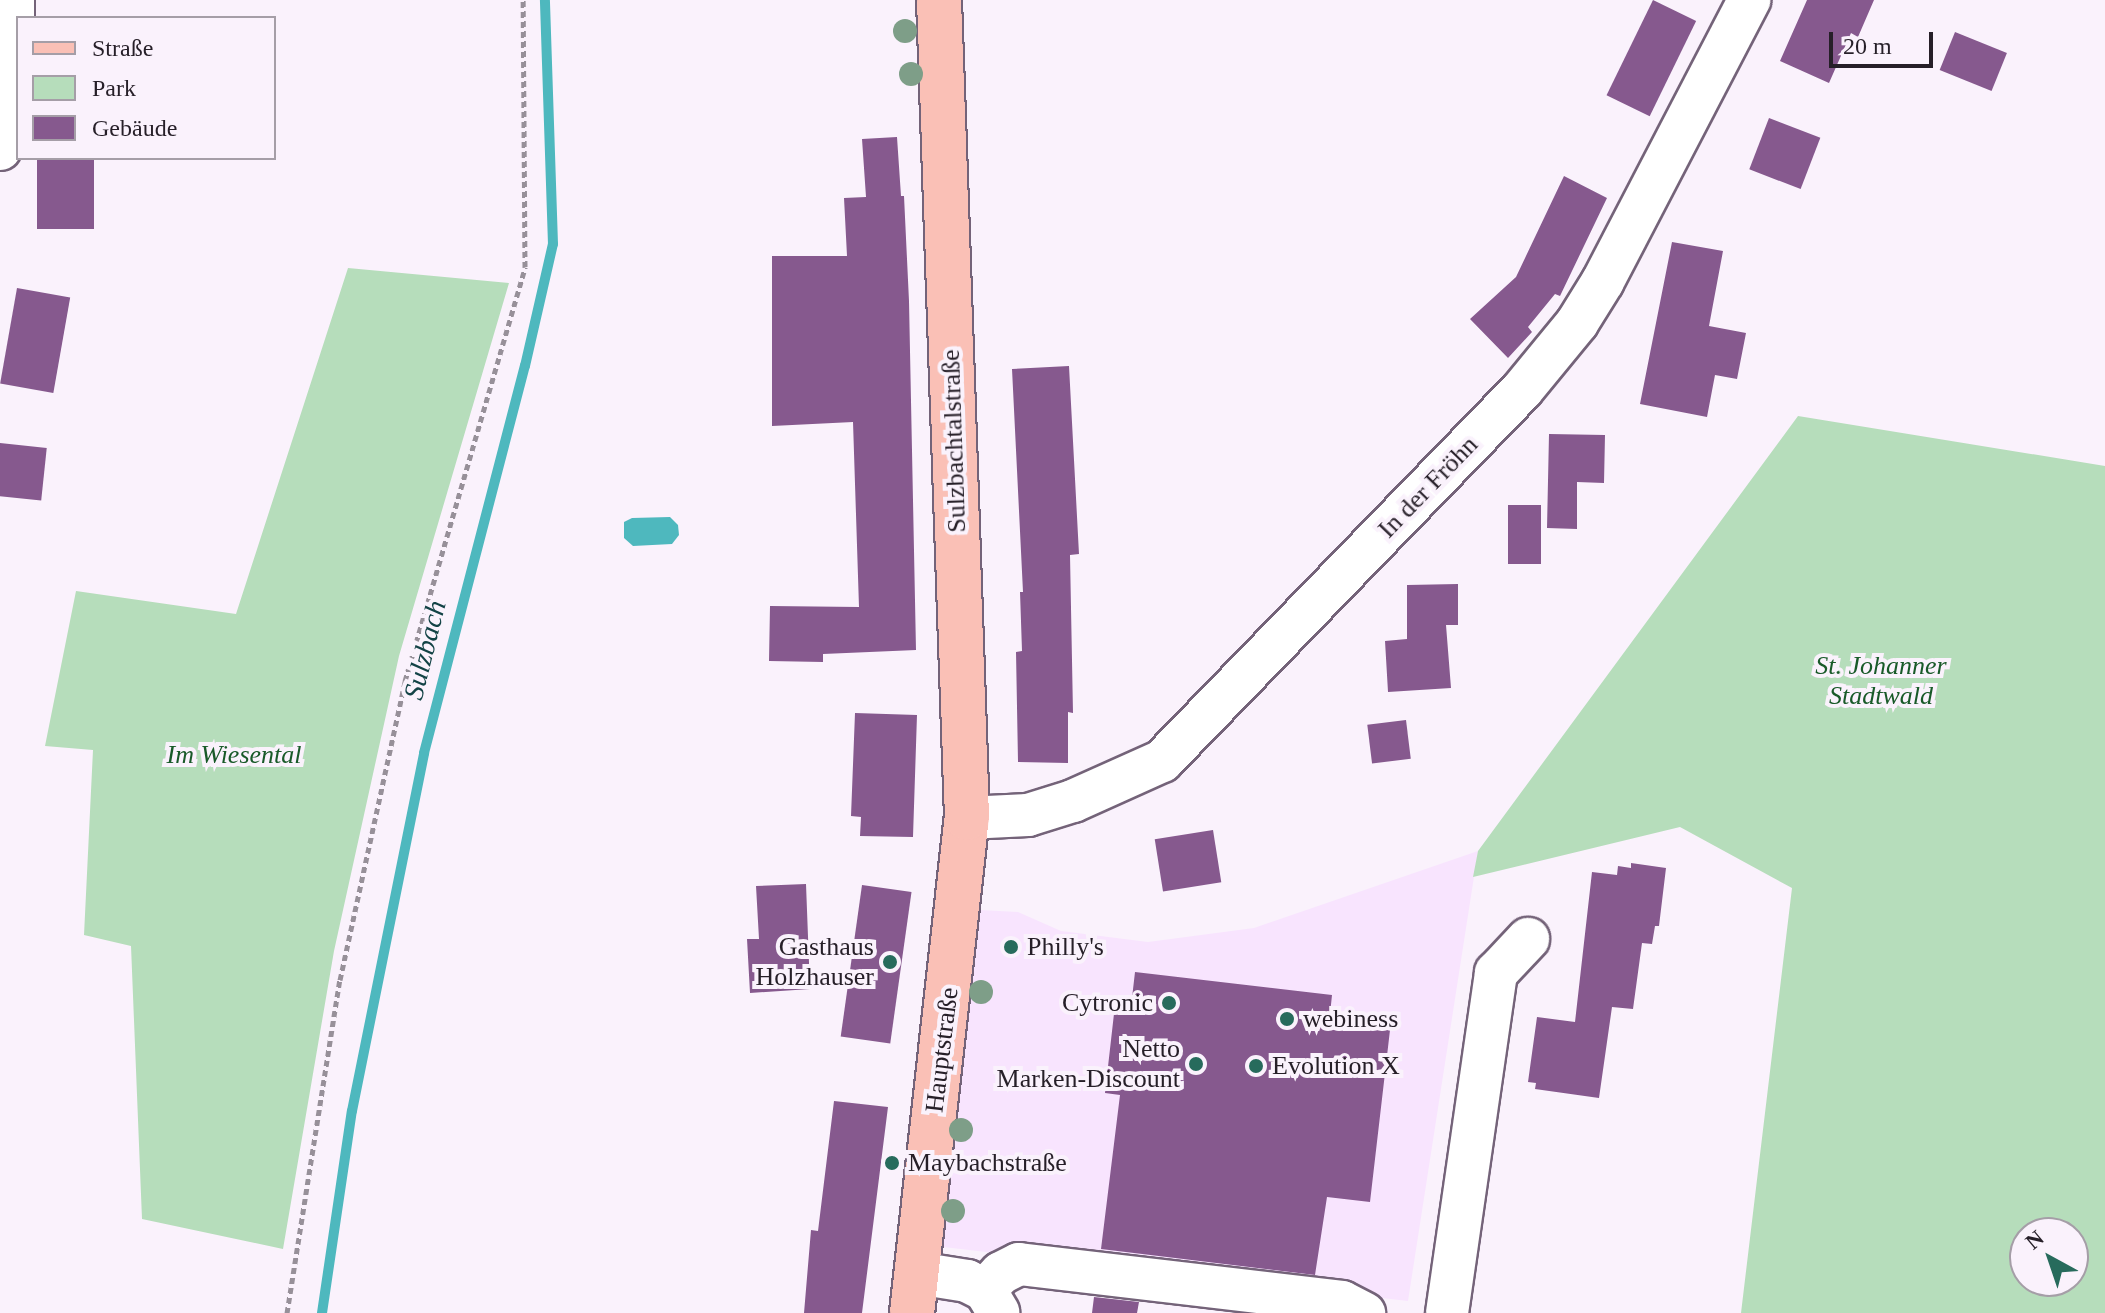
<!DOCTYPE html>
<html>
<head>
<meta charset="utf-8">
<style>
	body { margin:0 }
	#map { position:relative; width:2105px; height:1313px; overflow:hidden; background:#faf2fc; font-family:Georgia,serif }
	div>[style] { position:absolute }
	.built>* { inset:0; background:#f8e4fe }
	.green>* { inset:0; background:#b6ddbb }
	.water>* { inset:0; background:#4eb8be }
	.stream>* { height:10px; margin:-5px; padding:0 5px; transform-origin:5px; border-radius:5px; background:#4eb8be }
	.building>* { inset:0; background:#86598e; transform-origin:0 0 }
	.path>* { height:5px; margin-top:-2.5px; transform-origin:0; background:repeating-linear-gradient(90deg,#979099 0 6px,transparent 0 10px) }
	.roads { filter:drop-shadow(2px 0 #746379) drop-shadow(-2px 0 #746379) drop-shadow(0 2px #746379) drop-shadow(0 -2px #746379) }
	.minor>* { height:42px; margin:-21px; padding:0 21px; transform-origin:21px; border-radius:21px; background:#fff }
	.major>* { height:44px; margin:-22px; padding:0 22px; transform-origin:22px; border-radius:22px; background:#fac0b6 }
	.trees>* { width:24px; height:24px; margin:-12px; border-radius:50%; background:#7e9e88 }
	.dots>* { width:22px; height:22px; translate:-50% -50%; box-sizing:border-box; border:4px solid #faf2fc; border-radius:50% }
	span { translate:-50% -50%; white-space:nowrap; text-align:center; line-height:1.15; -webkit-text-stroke:8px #faf2fc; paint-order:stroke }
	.street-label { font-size:26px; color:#261f28 }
	.park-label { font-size:26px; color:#195a29; font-style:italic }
	.poi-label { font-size:26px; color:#261f28 }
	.right { translate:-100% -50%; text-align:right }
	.left { translate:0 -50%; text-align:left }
	.water-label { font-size:28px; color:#134346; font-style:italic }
	.legend { position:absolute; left:16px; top:16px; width:260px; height:144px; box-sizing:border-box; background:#faf2fc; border:2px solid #a59ea7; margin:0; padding:10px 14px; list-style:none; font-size:24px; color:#261f28 }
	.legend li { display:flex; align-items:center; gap:16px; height:40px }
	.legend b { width:40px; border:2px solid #a59ea7 }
	.north { position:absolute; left:2009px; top:1217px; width:80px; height:80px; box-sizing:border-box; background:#faf2fc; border:2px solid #a59ea7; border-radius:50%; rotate:320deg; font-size:22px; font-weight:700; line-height:32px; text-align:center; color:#261f28 }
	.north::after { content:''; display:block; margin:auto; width:28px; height:36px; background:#276b5c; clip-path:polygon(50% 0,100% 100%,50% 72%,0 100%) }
	.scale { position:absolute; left:1829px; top:32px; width:104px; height:36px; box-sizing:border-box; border:4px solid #261f28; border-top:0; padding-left:10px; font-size:24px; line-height:28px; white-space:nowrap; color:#261f28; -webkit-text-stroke:6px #faf2fc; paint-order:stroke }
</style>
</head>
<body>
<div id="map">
	<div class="built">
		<div style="clip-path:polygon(1478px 851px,1408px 1301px,935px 1246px,980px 910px,1018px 912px,1061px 931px,1148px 942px,1254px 928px)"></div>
	</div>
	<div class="green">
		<div style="clip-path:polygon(348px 268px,509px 283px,399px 656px,334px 951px,283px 1249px,142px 1219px,131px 946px,84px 935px,93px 750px,45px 746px,76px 591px,236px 614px)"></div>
		<div style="clip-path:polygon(evenodd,1798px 416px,2105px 466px,2105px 1313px,1741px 1313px,1792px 888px,1680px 827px,1473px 877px,1478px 851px,1798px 416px,2025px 1233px,2073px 1233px,2073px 1281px,2025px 1281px,2025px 1233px)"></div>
	</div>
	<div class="water">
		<div style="clip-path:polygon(670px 517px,678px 525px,679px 535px,672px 544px,633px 546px,624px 538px,624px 522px,632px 518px)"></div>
	</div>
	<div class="stream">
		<div style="left:322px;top:1313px;width:204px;rotate:-81.6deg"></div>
		<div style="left:352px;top:1111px;width:365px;rotate:-78.6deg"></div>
		<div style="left:424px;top:753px;width:400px;rotate:-75.4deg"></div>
		<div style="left:525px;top:366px;width:125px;rotate:-77.1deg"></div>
		<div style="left:553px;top:244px;width:244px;rotate:-91.9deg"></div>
	</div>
	<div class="building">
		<div style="left:1653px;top:0;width:48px;height:106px;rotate:26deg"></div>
		<div style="clip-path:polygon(1807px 0,1874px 0,1858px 37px,1851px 33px,1829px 83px,1780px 61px)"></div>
		<div style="left:1955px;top:32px;width:56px;height:41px;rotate:22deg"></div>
		<div style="left:1769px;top:118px;width:55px;height:55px;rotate:21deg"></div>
		<div style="clip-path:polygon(897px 137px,901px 196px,904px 196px,909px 301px,916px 650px,823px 654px,823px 662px,769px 661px,770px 606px,859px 607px,853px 422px,772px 426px,772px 256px,847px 256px,844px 198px,866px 197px,862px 139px)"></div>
		<div style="left:37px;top:158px;width:57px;height:71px"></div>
		<div style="clip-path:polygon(1564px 176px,1607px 198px,1560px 296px,1555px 294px,1528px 327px,1532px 332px,1508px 358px,1470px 319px,1516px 277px)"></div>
		<div style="clip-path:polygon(1672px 242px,1723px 251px,1709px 326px,1746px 333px,1737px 379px,1715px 375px,1707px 417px,1640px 404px)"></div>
		<div style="left:17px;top:288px;width:54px;height:97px;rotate:10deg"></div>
		<div style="clip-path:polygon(1069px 366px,1079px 554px,1070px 555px,1073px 713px,1068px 712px,1068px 763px,1018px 762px,1016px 652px,1022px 651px,1020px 592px,1023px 592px,1012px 369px)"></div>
		<div style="clip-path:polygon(1549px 434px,1605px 435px,1604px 483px,1577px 482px,1577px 529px,1547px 528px)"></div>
		<div style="left:0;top:443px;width:47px;height:53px;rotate:6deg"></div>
		<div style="left:1508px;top:505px;width:33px;height:59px"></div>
		<div style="clip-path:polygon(1458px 584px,1458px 625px,1446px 625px,1451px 688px,1388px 692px,1385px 641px,1407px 639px,1407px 585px)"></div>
		<div style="clip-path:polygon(855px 713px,917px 715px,913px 837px,860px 836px,861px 817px,851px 816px)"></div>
		<div style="left:1406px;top:720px;width:39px;height:39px;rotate:83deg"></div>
		<div style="left:1213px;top:830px;width:53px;height:59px;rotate:81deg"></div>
		<div style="clip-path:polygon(1631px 863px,1666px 868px,1659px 926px,1655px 926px,1652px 944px,1642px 943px,1633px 1009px,1612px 1007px,1599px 1098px,1535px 1089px,1536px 1083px,1528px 1082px,1537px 1017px,1575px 1022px,1592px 872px,1617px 875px,1618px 866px,1631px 868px)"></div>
		<div style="clip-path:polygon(806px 884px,810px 989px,750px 993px,747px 939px,759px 939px,756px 886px)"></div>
		<div style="left:862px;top:885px;width:50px;height:153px;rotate:8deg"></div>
		<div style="clip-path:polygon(1135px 972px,1332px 995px,1329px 1024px,1390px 1030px,1370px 1202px,1327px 1197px,1315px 1275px,1101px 1249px,1120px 1095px,1105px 1093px,1116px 996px,1132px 998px)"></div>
		<div style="clip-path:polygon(834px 1101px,888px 1107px,862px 1313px,804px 1313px,811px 1230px,818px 1231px)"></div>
		<div style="clip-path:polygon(1094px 1297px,1139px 1302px,1137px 1313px,1092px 1313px)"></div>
	</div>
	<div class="path">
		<div style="left:287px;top:1313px;width:337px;rotate:-81deg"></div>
		<div style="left:340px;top:980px;width:306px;rotate:-77.7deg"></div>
		<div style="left:405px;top:681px;width:431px;rotate:-73.8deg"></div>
		<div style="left:525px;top:267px;width:267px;rotate:-90.4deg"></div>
	</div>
	<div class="roads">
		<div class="minor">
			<div style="left:0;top:149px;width:112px;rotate:-83.3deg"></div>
			<div style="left:13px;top:38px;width:38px;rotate:-90deg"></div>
			<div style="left:967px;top:818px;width:61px;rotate:-2.8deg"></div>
			<div style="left:1028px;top:815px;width:47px;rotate:-17.3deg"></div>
			<div style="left:1073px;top:801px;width:98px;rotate:-24.2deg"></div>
			<div style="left:1162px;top:761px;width:517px;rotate:-45.86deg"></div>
			<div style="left:1522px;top:390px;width:87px;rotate:-50.6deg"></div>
			<div style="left:1577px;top:323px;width:49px;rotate:-58.2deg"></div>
			<div style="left:1603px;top:281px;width:317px;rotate:-62.5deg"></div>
			<div style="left:917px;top:1273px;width:51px;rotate:9.1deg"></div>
			<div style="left:967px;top:1281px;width:20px;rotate:27deg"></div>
			<div style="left:985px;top:1290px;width:26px;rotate:59deg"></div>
			<div style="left:985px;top:1290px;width:23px;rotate:-47deg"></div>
			<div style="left:1001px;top:1273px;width:20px;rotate:-27deg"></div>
			<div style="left:1019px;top:1264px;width:325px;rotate:6.7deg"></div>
			<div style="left:1342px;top:1302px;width:25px;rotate:27deg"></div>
			<div style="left:1447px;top:1313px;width:344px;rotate:-81.8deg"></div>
			<div style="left:1496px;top:973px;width:47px;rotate:-46.7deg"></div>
		</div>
		<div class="major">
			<div style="left:912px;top:1313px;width:498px;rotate:-83.7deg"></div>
			<div style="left:967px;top:818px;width:818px;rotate:-91.96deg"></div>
		</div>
	</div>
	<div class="trees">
		<div style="left:905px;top:31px"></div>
		<div style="left:911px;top:74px"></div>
		<div style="left:981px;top:992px"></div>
		<div style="left:961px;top:1130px"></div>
		<div style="left:953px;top:1211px"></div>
	</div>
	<div class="dots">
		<div style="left:1011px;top:947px;background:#276b5c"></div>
		<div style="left:890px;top:962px;background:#276b5c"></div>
		<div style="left:1169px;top:1003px;background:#276b5c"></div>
		<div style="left:1287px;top:1019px;background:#276b5c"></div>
		<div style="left:1196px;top:1064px;background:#276b5c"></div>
		<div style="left:1256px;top:1066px;background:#276b5c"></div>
		<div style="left:892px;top:1163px;background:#276b5c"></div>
	</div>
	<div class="street-label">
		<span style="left:954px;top:441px;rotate:-92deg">Sulzbachtalstraße</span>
		<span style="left:1428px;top:487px;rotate:-46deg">In der Fröhn</span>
		<span style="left:942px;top:1050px;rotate:-83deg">Hauptstraße</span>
	</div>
	<div class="park-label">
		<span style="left:1881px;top:681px">St. Johanner<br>Stadtwald</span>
		<span style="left:234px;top:755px">Im Wiesental</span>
	</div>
	<div class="poi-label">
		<span class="right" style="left:874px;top:962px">Gasthaus<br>Holzhauser</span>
		<span class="left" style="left:1027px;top:947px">Philly's</span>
		<span class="right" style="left:1153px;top:1003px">Cytronic</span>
		<span class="left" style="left:1303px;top:1019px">webiness</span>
		<span class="right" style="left:1180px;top:1064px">Netto<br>Marken-Discount</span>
		<span class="left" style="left:1272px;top:1066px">Evolution X</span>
		<span class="left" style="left:908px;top:1163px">Maybachstraße</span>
	</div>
	<div class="water-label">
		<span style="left:425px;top:650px;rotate:-76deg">Sulzbach</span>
	</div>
	<ul class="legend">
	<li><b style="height:10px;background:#fac0b6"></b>Straße</li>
	<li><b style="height:22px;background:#b6ddbb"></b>Park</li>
	<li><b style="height:22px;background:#86598e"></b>Gebäude</li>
	</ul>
	<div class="north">N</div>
	<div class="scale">20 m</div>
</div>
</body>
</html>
